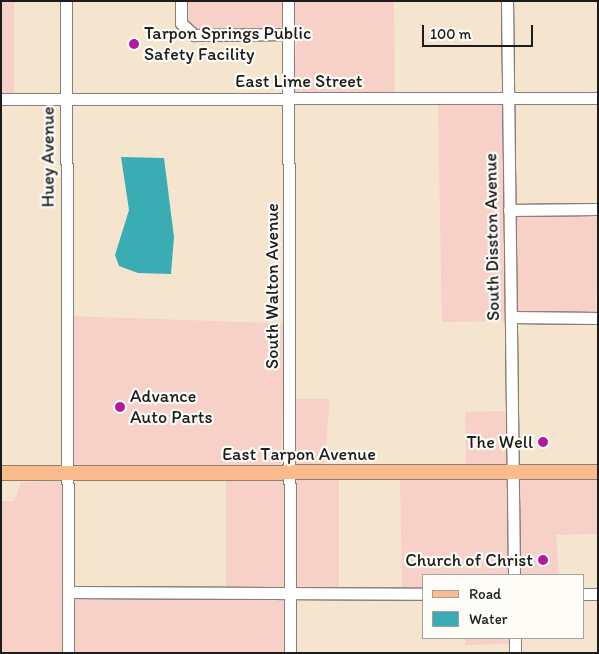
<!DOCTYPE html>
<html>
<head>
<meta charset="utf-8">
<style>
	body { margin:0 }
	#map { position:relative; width:599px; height:654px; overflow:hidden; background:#f5e5ce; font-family:Itim,sans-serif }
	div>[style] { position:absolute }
	.built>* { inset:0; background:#f7d1c8; transform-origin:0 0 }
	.water>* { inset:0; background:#3aacb4 }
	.roads { filter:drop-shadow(1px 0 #888075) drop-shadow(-1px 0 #888075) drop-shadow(0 1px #888075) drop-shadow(0 -1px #888075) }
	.minor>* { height:11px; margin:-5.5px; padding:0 5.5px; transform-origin:5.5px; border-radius:5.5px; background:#fff }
	.major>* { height:14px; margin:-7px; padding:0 7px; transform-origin:7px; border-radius:7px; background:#fbbb8d }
	.dots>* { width:14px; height:14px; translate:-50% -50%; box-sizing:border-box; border:2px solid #fdfcf7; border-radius:50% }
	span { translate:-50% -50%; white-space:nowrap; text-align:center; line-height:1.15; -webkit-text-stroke:4.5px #fdfcf7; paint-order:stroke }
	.poi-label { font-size:18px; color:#1c1c1c }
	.left { translate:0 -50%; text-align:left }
	.right { translate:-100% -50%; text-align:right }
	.street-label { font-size:18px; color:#1c1c1c }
	.frame { position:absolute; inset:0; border:2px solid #1c1c1c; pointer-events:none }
	.legend { position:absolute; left:422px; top:574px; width:162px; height:65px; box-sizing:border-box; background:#fdfcf7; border:1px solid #a3a29f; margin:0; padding:6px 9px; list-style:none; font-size:15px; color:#1c1c1c }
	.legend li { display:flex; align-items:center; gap:10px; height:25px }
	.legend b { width:25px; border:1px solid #a3a29f }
	.scale { position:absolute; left:422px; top:25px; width:111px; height:22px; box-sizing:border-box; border:2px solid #1c1c1c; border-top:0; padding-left:6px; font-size:15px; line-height:18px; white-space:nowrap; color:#1c1c1c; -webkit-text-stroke:4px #fdfcf7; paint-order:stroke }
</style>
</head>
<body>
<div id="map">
	<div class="built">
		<div style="left:1px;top:1px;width:13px;height:94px"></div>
		<div style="clip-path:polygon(185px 1px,285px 1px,285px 30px,195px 31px,185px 22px)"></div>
		<div style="clip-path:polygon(292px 1px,394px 1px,395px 94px,293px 95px,297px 35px,293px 35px)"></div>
		<div style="left:504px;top:103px;width:218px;height:66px;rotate:89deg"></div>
		<div style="left:513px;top:216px;width:85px;height:97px;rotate:1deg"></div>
		<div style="left:71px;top:316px;width:215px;height:153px;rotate:2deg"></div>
		<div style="clip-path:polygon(293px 399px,330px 399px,324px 468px,294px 468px)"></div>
		<div style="left:508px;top:411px;width:57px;height:43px;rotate:89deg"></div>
		<div style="clip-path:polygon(598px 476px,598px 534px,556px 535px,559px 575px,518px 575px,516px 479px)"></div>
		<div style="left:226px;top:477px;width:60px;height:112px"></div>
		<div style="left:294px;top:477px;width:45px;height:112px"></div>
		<div style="clip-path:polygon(463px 477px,509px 477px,510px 575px,423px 575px,423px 589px,402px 589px,400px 479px)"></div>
		<div style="clip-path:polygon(63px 481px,64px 653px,1px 653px,1px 501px,14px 501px,21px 482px)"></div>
		<div style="left:71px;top:597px;width:215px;height:56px"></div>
		<div style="clip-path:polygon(465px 638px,511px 638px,511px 644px,465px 645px)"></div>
	</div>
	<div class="water">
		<div style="clip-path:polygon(121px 157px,164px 158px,174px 237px,171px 274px,138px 273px,119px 266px,115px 255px,129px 210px)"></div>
	</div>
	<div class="roads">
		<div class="minor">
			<div style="left:66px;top:1px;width:652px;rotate:89.82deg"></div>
			<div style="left:181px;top:1px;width:22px;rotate:90deg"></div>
			<div style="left:181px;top:23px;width:18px;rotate:43deg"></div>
			<div style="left:194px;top:35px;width:95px;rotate:-0.6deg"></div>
			<div style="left:288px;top:1px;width:652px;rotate:89.82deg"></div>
			<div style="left:507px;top:1px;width:574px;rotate:89.3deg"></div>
			<div style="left:1px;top:99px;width:597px;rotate:-0.1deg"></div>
			<div style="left:509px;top:210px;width:89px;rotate:-0.6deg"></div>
			<div style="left:511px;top:317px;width:87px;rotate:0.7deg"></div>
			<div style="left:68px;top:592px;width:355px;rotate:0.3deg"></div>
			<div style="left:583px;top:594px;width:15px"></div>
			<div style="left:515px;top:638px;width:15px;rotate:90deg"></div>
		</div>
		<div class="major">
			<div style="left:1px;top:473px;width:597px;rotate:-0.1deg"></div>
		</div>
	</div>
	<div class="dots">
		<div style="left:134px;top:44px;background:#b5179e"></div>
		<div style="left:120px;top:407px;background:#b5179e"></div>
		<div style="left:543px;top:442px;background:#b5179e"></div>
		<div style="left:543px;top:560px;background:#b5179e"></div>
	</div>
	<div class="poi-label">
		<span class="left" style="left:144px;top:44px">Tarpon Springs Public<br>Safety Facility</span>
		<span class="left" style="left:130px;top:407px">Advance<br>Auto Parts</span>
		<span class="right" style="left:533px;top:442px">The Well</span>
		<span class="right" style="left:533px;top:560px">Church of Christ</span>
	</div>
	<div class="street-label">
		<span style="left:299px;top:81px">East Lime Street</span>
		<span style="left:48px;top:157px;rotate:-90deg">Huey Avenue</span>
		<span style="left:492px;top:237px;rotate:-91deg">South Disston Avenue</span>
		<span style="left:272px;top:286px;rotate:-90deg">South Walton Avenue</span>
		<span style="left:299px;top:454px">East Tarpon Avenue</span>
	</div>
	<div class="frame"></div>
	<ul class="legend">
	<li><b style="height:6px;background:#fbbb8d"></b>Road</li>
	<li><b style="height:14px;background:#3aacb4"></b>Water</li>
	</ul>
	<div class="scale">100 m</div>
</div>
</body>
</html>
